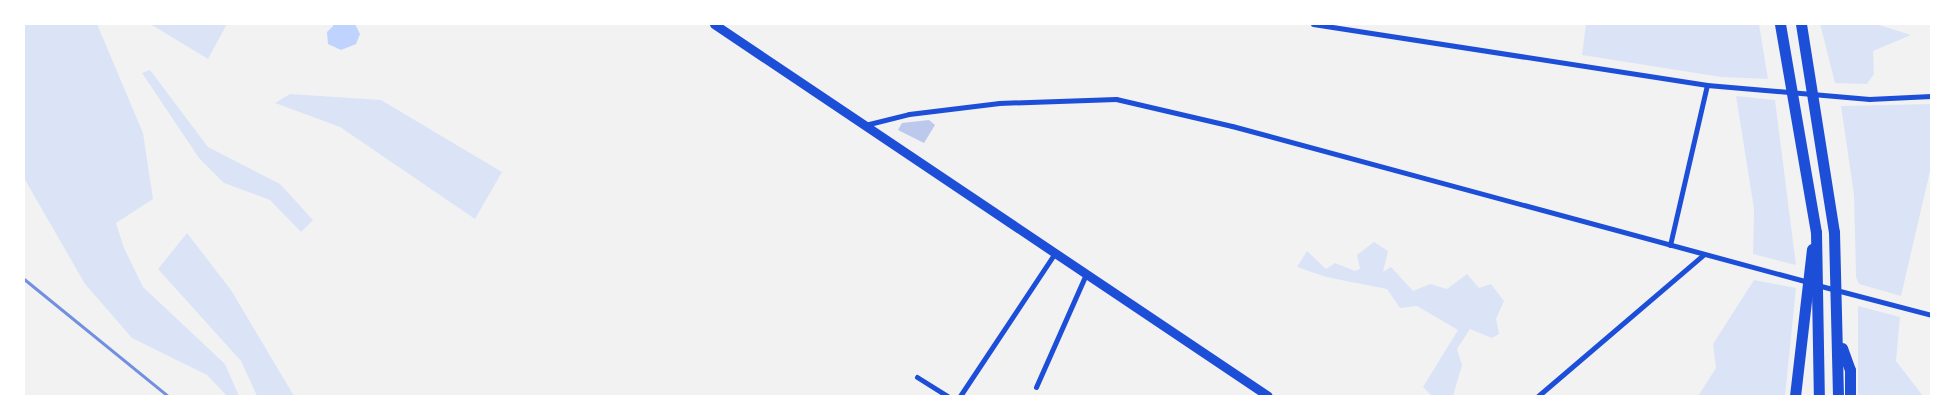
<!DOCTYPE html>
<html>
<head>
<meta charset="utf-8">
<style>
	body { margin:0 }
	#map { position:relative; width:1955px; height:420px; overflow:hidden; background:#f2f2f2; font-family:Montserrat,sans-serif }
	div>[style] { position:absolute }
	.green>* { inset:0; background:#dbe4f7 }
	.water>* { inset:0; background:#bfd3fe }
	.building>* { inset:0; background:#bdc9ec }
	.minor>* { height:5px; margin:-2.5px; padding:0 2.5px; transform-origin:2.5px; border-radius:2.5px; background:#1d4ed8 }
	.secondary>* { height:9px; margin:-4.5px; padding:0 4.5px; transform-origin:4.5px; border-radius:4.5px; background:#1d4ed8 }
	.motorway>* { height:11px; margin:-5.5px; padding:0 5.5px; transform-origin:5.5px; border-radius:5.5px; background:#1d4ed8 }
	.rail>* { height:3px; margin:-1.5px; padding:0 1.5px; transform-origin:1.5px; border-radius:1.5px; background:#7290e2 }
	span { translate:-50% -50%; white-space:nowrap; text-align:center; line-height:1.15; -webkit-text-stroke:4.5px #fff; paint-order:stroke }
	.frame { position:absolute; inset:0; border:25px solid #fff; pointer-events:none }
</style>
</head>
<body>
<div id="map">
	<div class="green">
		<div style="clip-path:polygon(24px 24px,97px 24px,143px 133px,153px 199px,116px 223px,124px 248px,143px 287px,225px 364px,239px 396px,227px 396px,207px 375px,132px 338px,85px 284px,24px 178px)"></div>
		<div style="clip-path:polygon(150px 24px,227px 24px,208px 59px)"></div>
		<div style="clip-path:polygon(1586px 24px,1759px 24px,1768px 79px,1721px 77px,1582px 55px)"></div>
		<div style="clip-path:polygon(1820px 24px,1876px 24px,1911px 35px,1873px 51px,1874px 74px,1867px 84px,1835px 83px)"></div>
		<div style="clip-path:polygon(150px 70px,208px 147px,280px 184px,313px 220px,301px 232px,270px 200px,224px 183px,199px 158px,142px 73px)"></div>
		<div style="clip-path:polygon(290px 94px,381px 100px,502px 172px,475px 219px,340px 127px,275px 103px)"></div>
		<div style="clip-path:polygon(1736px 96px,1775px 100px,1796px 265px,1753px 254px,1754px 209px)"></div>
		<div style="clip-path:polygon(1931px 104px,1931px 167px,1901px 296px,1859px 284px,1856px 277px,1854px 195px,1841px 106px)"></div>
		<div style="clip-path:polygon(187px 233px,231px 290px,294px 396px,257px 396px,241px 361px,158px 269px)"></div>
		<div style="clip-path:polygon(1374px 242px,1388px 251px,1383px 272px,1391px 267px,1413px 291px,1430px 284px,1447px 289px,1467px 274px,1479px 288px,1491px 284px,1504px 301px,1496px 319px,1499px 334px,1492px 338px,1470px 329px,1457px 349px,1462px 365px,1453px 396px,1432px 396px,1423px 387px,1458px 330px,1417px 306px,1400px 308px,1387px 289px,1326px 277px,1297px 267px,1307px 251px,1326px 269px,1335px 263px,1355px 271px,1360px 269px,1357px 255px)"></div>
		<div style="clip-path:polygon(1754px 280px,1796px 288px,1785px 396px,1698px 396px,1716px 368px,1713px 344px)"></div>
		<div style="clip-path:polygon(1858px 306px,1900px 317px,1896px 361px,1923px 396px,1858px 396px)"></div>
	</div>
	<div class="water">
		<div style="clip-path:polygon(335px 24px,355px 24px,360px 34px,356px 44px,341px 50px,328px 44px,327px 32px)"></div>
	</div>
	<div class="building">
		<div style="clip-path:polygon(929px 120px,935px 125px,924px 143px,898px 130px,902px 123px)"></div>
	</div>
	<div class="minor">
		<div style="left:1313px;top:24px;width:399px;rotate:8.8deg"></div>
		<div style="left:1707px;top:85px;width:163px;rotate:4.9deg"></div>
		<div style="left:1869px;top:99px;width:62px;rotate:-2.8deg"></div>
		<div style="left:865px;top:125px;width:45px;rotate:-14deg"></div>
		<div style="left:909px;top:114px;width:91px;rotate:-7deg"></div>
		<div style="left:999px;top:103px;width:117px;rotate:-2deg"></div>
		<div style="left:1116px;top:99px;width:119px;rotate:13.1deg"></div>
		<div style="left:1232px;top:126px;width:597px;rotate:15.15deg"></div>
		<div style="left:1670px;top:245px;width:164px;rotate:-77deg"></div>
		<div style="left:1817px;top:285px;width:118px;rotate:14.7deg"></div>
		<div style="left:917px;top:377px;width:36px;rotate:32deg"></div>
		<div style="left:1036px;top:387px;width:124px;rotate:-66.1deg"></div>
		<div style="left:960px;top:396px;width:172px;rotate:-56.4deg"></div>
		<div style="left:1538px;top:396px;width:218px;rotate:-40.5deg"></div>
	</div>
	<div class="secondary">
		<div style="left:714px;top:24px;width:667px;rotate:33.88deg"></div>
	</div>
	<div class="motorway">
		<div style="left:1780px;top:24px;width:211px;rotate:80.2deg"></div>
		<div style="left:1816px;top:232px;width:164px;rotate:89deg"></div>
		<div style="left:1801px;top:24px;width:211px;rotate:81deg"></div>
		<div style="left:1834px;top:232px;width:164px;rotate:88.6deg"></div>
		<div style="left:1842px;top:348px;width:23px;rotate:70deg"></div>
		<div style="left:1850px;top:370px;width:26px;rotate:90deg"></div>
		<div style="left:1795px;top:396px;width:148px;rotate:-83.4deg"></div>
	</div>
	<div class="rail">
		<div style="left:24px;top:279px;width:186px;rotate:39.1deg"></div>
	</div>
	<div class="frame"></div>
</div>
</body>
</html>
